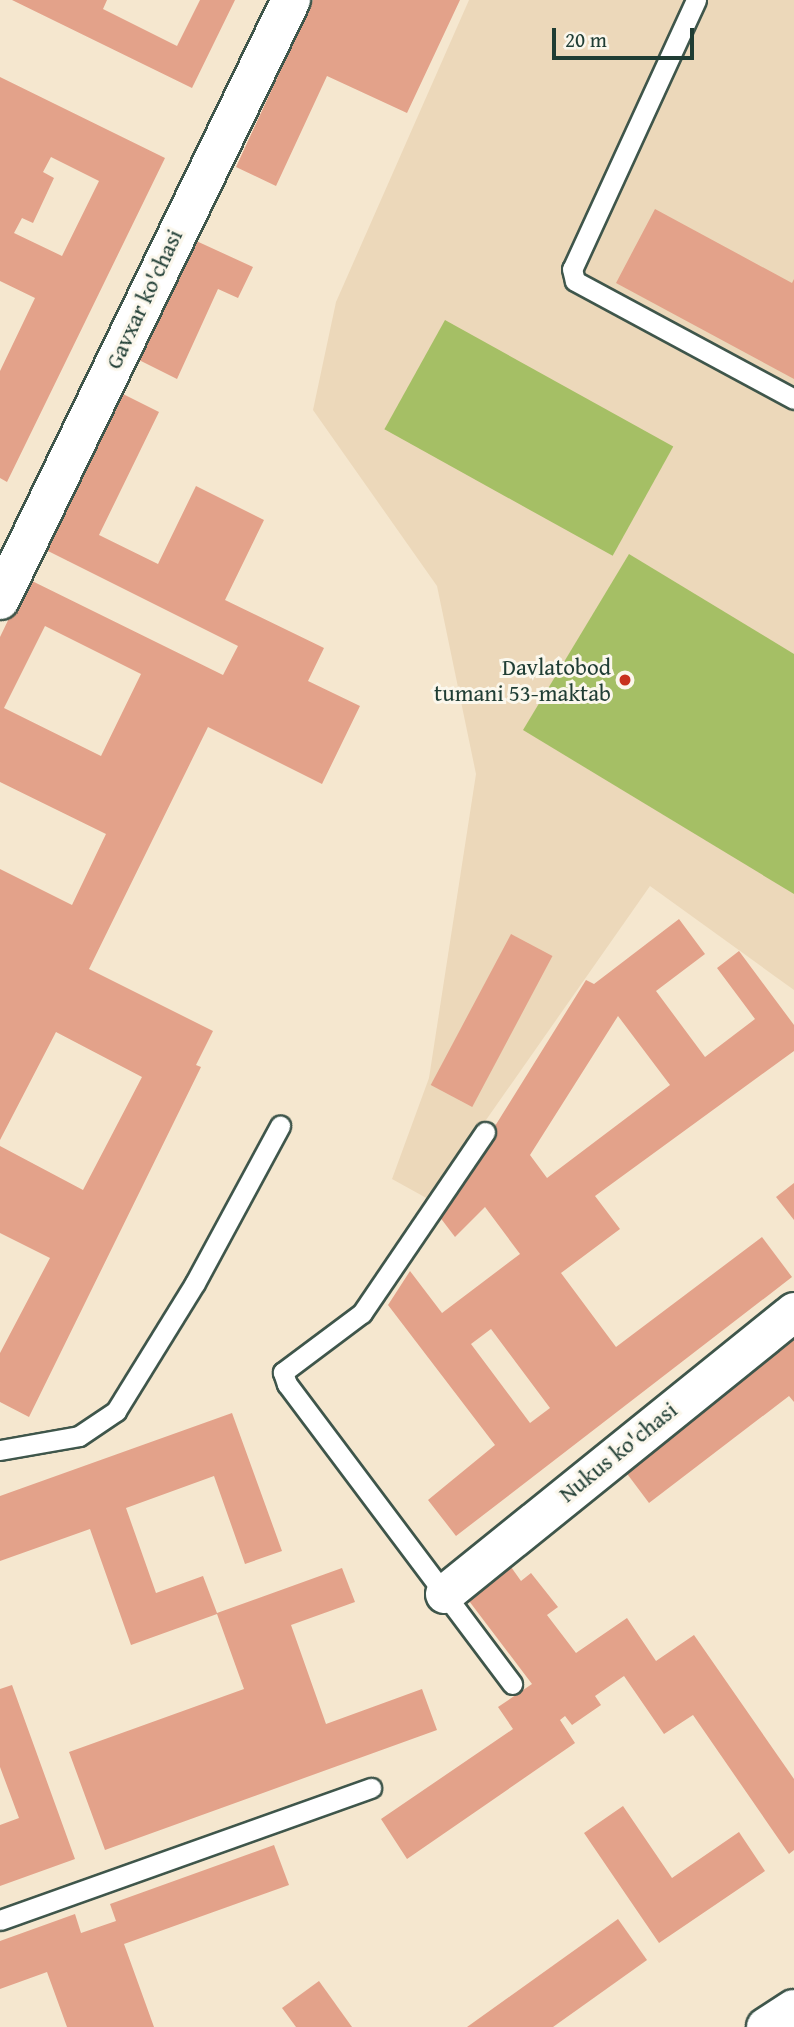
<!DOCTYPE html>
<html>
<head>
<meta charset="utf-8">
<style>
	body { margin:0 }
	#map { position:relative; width:794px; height:2027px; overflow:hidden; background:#f5e7cf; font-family:"Gentium Book Plus",serif }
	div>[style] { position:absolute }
	.built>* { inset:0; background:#ecd8ba }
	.green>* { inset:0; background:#a5bf65; transform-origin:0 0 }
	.building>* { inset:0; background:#e3a28a; transform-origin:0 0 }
	.roads { filter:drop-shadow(2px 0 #3f564b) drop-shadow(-2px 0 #3f564b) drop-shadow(0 2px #3f564b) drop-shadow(0 -2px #3f564b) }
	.service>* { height:19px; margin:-9.5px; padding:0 9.5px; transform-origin:9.5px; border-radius:9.5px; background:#fff }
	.minor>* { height:38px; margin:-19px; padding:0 19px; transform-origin:19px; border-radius:19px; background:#fff }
	.dots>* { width:19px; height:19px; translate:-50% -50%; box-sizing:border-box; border:4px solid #fbf7ec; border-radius:50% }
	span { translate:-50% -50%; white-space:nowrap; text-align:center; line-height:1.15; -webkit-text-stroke:6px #fbf7ec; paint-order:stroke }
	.street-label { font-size:23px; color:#1f3d34 }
	.poi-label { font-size:23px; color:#1f3d34 }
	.right { translate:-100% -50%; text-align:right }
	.scale { position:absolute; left:552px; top:28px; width:142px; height:32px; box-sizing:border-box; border:4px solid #1f3d34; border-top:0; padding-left:9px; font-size:21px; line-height:24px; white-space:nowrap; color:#1f3d34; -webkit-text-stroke:5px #fbf7ec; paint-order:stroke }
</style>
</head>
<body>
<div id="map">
	<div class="built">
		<div style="clip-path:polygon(469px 0,794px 0,794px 990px,650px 886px,430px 1200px,392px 1179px,429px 1078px,476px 774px,437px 586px,313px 410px,336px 302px)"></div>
	</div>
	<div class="green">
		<div style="left:445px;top:320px;width:261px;height:125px;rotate:29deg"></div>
		<div style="clip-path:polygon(629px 554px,794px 654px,794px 894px,523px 730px)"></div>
	</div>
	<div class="building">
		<div style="clip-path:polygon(12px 0,107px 0,103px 9px,177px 46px,200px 0,235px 0,192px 88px)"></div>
		<div style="clip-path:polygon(313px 0,460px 0,407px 113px,327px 76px,276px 186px,236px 167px)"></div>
		<div style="clip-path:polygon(evenodd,0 77px,165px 158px,7px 482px,0 478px,0 371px,35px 298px,0 281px,0 77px,51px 157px,99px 181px,62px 256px,14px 233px,22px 218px,33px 223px,54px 178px,43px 172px,51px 157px)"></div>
		<div style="clip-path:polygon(655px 209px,792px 283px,794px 279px,794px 379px,616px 283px)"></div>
		<div style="clip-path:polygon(192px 239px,253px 267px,238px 298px,218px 289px,177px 379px,137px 359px)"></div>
		<div style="clip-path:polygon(evenodd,123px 394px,159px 412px,99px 535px,158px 564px,196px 486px,264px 520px,225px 600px,324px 648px,308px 681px,360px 706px,322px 784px,208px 727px,89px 969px,213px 1031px,196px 1065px,201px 1067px,29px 1417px,0 1402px,0 1353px,50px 1258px,0 1233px,0 1146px,83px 1190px,142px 1077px,56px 1032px,0 1140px,0 869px,72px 905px,106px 834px,0 782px,0 637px,28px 579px,223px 675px,238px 646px,46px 550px,123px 394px,45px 626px,141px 674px,101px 756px,4px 708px,45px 626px)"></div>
		<div style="clip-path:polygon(evenodd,679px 919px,705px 954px,656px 991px,705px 1057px,755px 1019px,717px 968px,739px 951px,794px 1025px,794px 1051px,595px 1196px,620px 1229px,561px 1273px,616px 1347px,762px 1237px,792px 1277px,456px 1536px,428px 1500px,495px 1445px,388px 1305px,410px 1271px,442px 1313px,520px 1254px,485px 1207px,455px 1237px,439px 1216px,586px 980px,594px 984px,679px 919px,618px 1016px,670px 1085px,547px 1178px,530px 1155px,618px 1016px,679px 919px,491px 1329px,550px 1408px,530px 1423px,471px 1344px,491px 1329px)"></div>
		<div style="left:511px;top:934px;width:47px;height:171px;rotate:28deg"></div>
		<div style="clip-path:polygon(794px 1183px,794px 1220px,776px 1197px)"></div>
		<div style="clip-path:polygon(794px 1324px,794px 1402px,789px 1396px,649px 1503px,616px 1459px)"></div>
		<div style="clip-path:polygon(232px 1413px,282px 1551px,245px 1564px,214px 1476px,126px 1508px,156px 1593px,203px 1576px,217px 1613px,342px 1568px,355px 1602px,291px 1625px,326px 1724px,422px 1689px,437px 1730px,105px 1850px,69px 1752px,244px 1689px,217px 1614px,131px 1645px,90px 1529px,0 1561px,0 1496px)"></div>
		<div style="clip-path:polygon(506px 1560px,521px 1581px,531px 1573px,558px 1607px,547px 1615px,576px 1653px,627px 1618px,656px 1661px,694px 1635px,794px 1779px,794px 1850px,789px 1854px,693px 1715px,664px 1734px,624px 1676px,595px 1696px,601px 1705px,572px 1725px,565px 1716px,560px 1720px,575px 1743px,407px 1859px,381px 1819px,513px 1729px,498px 1707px,532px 1684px,463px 1593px)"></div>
		<div style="clip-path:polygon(12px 1685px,75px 1859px,0 1886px,0 1825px,19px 1818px,0 1767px,0 1689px)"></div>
		<div style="clip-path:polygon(623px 1806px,672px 1878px,739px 1832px,765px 1871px,659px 1943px,584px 1833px)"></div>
		<div style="clip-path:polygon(274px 1845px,289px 1885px,124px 1944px,154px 2027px,67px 2027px,47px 1972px,0 1989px,0 1941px,75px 1914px,81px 1933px,116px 1921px,110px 1904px)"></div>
		<div style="clip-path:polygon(618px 1919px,647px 1960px,553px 2027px,467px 2027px)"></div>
		<div style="clip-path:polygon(319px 1981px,352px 2027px,296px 2027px,282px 2008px)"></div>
	</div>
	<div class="roads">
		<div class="service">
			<div style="left:696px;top:0;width:296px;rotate:114.7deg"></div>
			<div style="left:572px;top:269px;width:12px;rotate:76deg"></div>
			<div style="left:575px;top:281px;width:249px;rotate:28.3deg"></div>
			<div style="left:485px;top:1132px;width:219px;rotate:124.2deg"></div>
			<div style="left:362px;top:1313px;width:99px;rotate:143.2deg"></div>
			<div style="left:283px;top:1372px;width:13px;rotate:72deg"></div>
			<div style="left:287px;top:1384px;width:375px;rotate:53.1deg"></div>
			<div style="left:0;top:1450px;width:80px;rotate:-10deg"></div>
			<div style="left:79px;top:1436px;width:45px;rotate:-34deg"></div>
			<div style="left:116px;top:1411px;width:150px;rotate:-58.3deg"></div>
			<div style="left:195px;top:1283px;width:179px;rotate:-61.6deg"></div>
			<div style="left:0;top:1920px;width:394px;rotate:-19.6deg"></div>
		</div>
		<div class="minor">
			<div style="left:0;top:600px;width:667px;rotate:-64.13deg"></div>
			<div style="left:445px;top:1594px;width:449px;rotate:-38.9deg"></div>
			<div style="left:766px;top:2027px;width:33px;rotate:-33deg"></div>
		</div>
	</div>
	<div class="dots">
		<div style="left:625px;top:680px;background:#c8321e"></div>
	</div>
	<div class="street-label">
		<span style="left:144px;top:299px;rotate:-65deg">Gavxar ko'chasi</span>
		<span style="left:618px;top:1452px;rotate:-39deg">Nukus ko'chasi</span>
	</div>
	<div class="poi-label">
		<span class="right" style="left:611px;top:680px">Davlatobod<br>tumani 53-maktab</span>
	</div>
	<div class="scale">20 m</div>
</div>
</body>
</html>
